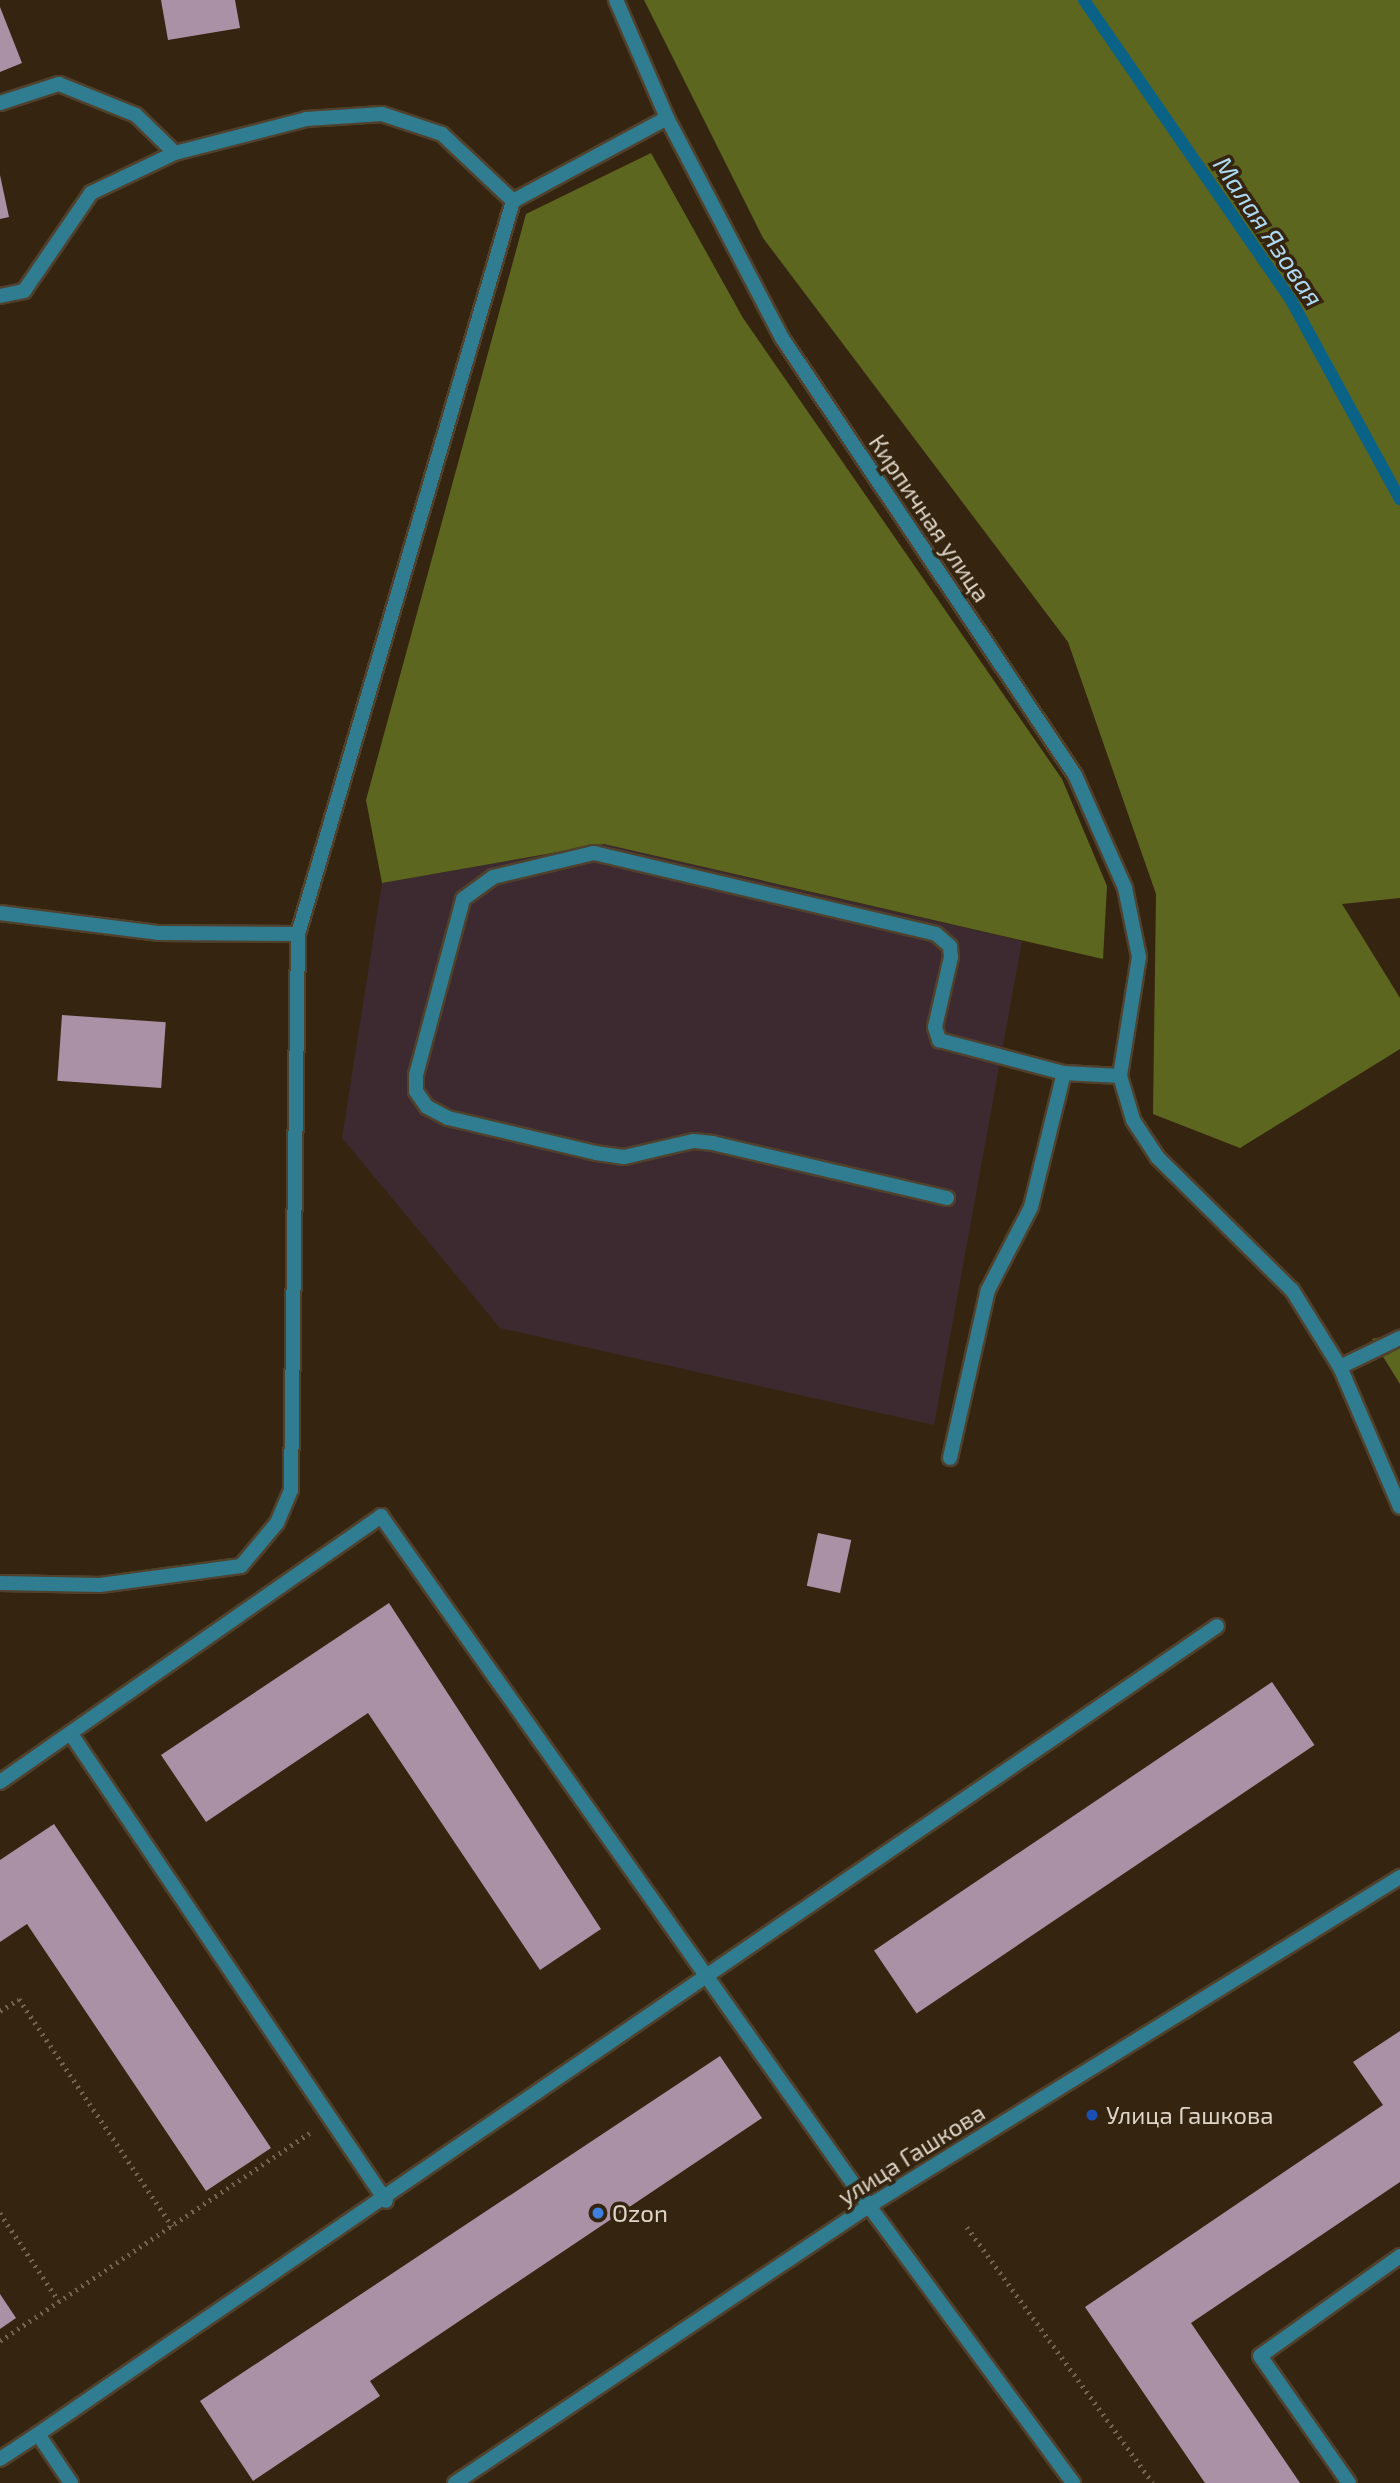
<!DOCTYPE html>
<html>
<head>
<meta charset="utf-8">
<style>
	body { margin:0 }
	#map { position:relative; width:1400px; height:2483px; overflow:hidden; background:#352510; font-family:"Exo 2",sans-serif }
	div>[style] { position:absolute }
	.industrial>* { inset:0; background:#3d2a30 }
	.forest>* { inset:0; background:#5c661f }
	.stream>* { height:12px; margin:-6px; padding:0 6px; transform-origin:6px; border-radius:6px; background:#0b6287 }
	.building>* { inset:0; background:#ab91a6; transform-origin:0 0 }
	.path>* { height:4.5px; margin-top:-2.25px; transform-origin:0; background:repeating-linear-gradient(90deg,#716451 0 2px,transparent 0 7px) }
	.roads { filter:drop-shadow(2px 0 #50412d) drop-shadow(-2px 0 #50412d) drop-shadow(0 2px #50412d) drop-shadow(0 -2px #50412d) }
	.lane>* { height:14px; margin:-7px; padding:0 7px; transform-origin:7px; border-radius:7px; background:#307d91 }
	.street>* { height:14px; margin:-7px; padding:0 7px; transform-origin:7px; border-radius:7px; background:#307d91 }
	.dots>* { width:19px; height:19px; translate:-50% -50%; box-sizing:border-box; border:4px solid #352510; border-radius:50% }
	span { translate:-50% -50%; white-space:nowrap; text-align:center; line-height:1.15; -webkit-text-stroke:7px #352510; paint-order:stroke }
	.street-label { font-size:24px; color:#ded4c7 }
	.poi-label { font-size:24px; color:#ded4c7 }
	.left { translate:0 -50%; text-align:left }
	.water-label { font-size:26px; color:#add9f4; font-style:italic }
</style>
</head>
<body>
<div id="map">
	<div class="industrial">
		<div style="clip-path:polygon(604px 844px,1022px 941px,934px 1425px,500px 1328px,342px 1138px,382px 883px)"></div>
	</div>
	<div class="forest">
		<div style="clip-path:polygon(644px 0,1400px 0,1400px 898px,1342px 904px,1400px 998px,1400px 1049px,1240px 1148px,1153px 1114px,1156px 894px,1068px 642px,763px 238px)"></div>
		<div style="clip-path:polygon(651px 153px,743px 318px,1062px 779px,1107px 886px,1103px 959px,604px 844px,382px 883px,366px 800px,526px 214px)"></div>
		<div style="clip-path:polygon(1400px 1333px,1400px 1384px,1372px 1339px)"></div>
	</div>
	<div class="stream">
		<div style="left:1084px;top:0;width:367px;rotate:55.4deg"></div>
		<div style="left:1292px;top:302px;width:225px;rotate:61.3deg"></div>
	</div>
	<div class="building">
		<div style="clip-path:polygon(161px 0,235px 0,240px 28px,168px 40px)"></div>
		<div style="clip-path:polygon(0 7px,22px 63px,0 72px)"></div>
		<div style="clip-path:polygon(0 175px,9px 217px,0 219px)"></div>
		<div style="left:62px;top:1015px;width:104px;height:66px;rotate:4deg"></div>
		<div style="left:818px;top:1533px;width:34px;height:54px;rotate:12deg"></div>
		<div style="clip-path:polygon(389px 1603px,601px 1929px,540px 1970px,368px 1713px,206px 1822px,161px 1755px)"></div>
		<div style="left:1272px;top:1682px;width:76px;height:480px;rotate:56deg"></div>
		<div style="clip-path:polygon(54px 1824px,271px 2148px,206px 2191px,27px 1924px,0 1942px,0 1860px)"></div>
		<div style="clip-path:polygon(1400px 2031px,1400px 2182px,1191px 2323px,1300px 2483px,1205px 2483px,1085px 2307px,1383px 2105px,1353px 2062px)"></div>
		<div style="clip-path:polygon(720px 2056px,762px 2118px,370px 2381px,380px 2396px,253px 2481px,200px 2401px)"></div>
		<div style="clip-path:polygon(0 2294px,16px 2318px,0 2329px)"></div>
	</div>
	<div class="path">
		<div style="left:0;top:2011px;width:22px;rotate:-32deg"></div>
		<div style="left:19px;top:1999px;width:274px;rotate:56deg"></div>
		<div style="left:0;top:2213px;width:106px;rotate:56.2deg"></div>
		<div style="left:967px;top:2227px;width:316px;rotate:54deg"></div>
		<div style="left:0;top:2341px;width:373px;rotate:-33.9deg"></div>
	</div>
	<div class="roads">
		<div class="lane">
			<div style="left:0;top:103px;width:62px;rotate:-17.9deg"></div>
			<div style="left:59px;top:84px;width:83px;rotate:21.9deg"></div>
			<div style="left:136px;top:115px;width:54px;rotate:44.3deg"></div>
			<div style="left:947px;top:1198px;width:240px;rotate:-166.8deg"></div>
			<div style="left:713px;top:1143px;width:20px;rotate:-174deg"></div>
			<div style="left:693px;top:1141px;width:71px;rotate:166.9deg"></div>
			<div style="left:624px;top:1157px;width:28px;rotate:-172deg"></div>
			<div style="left:596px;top:1153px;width:152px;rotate:-166.7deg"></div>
			<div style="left:448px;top:1118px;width:24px;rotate:-152deg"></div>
			<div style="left:427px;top:1107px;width:19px;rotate:-125deg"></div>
			<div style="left:416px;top:1091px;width:16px;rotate:-90deg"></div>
			<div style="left:416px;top:1075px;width:182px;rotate:-75deg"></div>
			<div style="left:463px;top:899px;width:37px;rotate:-36deg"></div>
			<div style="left:493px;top:877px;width:104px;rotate:-13.4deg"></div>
			<div style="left:594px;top:853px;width:351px;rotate:13.3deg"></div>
			<div style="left:936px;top:934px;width:18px;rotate:41deg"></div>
			<div style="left:950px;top:946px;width:11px;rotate:85deg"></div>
			<div style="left:951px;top:957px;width:72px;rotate:102.9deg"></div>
			<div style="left:935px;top:1027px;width:14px;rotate:73deg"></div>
			<div style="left:939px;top:1040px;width:129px;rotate:14.8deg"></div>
			<div style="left:1064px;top:1073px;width:56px;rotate:3.1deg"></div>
			<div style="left:1340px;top:1367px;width:67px;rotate:-25.8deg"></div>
			<div style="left:950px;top:1458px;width:172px;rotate:-77.3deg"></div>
			<div style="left:988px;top:1290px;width:93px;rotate:-62.6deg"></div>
			<div style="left:1031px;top:1207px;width:138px;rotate:-76.2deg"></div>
			<div style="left:100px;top:1585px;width:142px;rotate:-7.7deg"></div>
			<div style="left:241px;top:1566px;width:56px;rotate:-50.1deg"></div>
			<div style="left:277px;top:1523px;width:36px;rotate:-67deg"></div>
			<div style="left:291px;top:1490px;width:556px;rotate:-89.28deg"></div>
			<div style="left:298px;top:934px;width:764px;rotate:-73.65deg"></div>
			<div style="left:71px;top:1734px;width:563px;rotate:56deg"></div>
			<div style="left:0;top:1782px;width:465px;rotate:-34.9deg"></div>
			<div style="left:381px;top:1516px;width:845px;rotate:54.73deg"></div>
			<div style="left:0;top:2459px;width:45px;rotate:-33.3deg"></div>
			<div style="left:71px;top:2483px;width:59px;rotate:-124deg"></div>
			<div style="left:38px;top:2434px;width:1429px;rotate:-34.42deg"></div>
			<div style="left:1349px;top:2483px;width:155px;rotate:-125deg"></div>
			<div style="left:1260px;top:2356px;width:172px;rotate:-35.5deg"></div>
		</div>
		<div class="street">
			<div style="left:616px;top:0;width:129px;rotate:66.6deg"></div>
			<div style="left:667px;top:118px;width:248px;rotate:62.4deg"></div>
			<div style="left:782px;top:338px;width:526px;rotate:56.16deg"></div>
			<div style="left:1075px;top:775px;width:124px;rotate:66.1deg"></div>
			<div style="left:1125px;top:888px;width:70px;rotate:78.5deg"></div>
			<div style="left:1139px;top:957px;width:121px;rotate:99.1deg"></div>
			<div style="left:1120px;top:1076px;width:46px;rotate:73.5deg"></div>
			<div style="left:1133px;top:1120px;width:45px;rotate:56.7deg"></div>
			<div style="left:1158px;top:1158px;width:188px;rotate:44.6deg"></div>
			<div style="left:1292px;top:1290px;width:91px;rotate:58.1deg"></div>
			<div style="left:1340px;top:1367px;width:152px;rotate:66.8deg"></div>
			<div style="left:0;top:296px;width:25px;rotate:-12deg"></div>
			<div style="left:24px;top:291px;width:119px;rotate:-55.6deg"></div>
			<div style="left:91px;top:193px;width:93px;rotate:-25.5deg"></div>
			<div style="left:175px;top:153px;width:135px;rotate:-14.5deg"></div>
			<div style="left:306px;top:119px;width:76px;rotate:-3.8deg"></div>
			<div style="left:382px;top:114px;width:63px;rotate:18.4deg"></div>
			<div style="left:442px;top:134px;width:98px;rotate:43.3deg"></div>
			<div style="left:513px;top:201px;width:175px;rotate:-28.3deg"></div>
			<div style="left:0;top:913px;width:159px;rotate:7.2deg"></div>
			<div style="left:158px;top:933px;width:140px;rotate:0.4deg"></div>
			<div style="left:0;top:1583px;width:100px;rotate:1.1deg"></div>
			<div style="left:869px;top:2206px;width:344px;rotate:53.6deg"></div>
			<div style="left:455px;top:2483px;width:498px;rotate:-33.8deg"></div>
			<div style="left:869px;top:2206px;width:625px;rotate:-31.78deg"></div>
		</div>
	</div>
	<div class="dots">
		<div style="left:1092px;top:2115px;background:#1a4fb4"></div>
		<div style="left:598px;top:2213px;background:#3f7fe0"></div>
	</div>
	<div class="street-label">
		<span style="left:930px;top:518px;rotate:56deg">Кирпичная улица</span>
		<span style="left:911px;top:2154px;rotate:-32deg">улица Гашкова</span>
	</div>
	<div class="poi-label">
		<span class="left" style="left:1106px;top:2115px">Улица Гашкова</span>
		<span class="left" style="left:612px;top:2213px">Ozon</span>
	</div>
	<div class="water-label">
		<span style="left:1269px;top:231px;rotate:56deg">Малая Язовая</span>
	</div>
</div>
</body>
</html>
